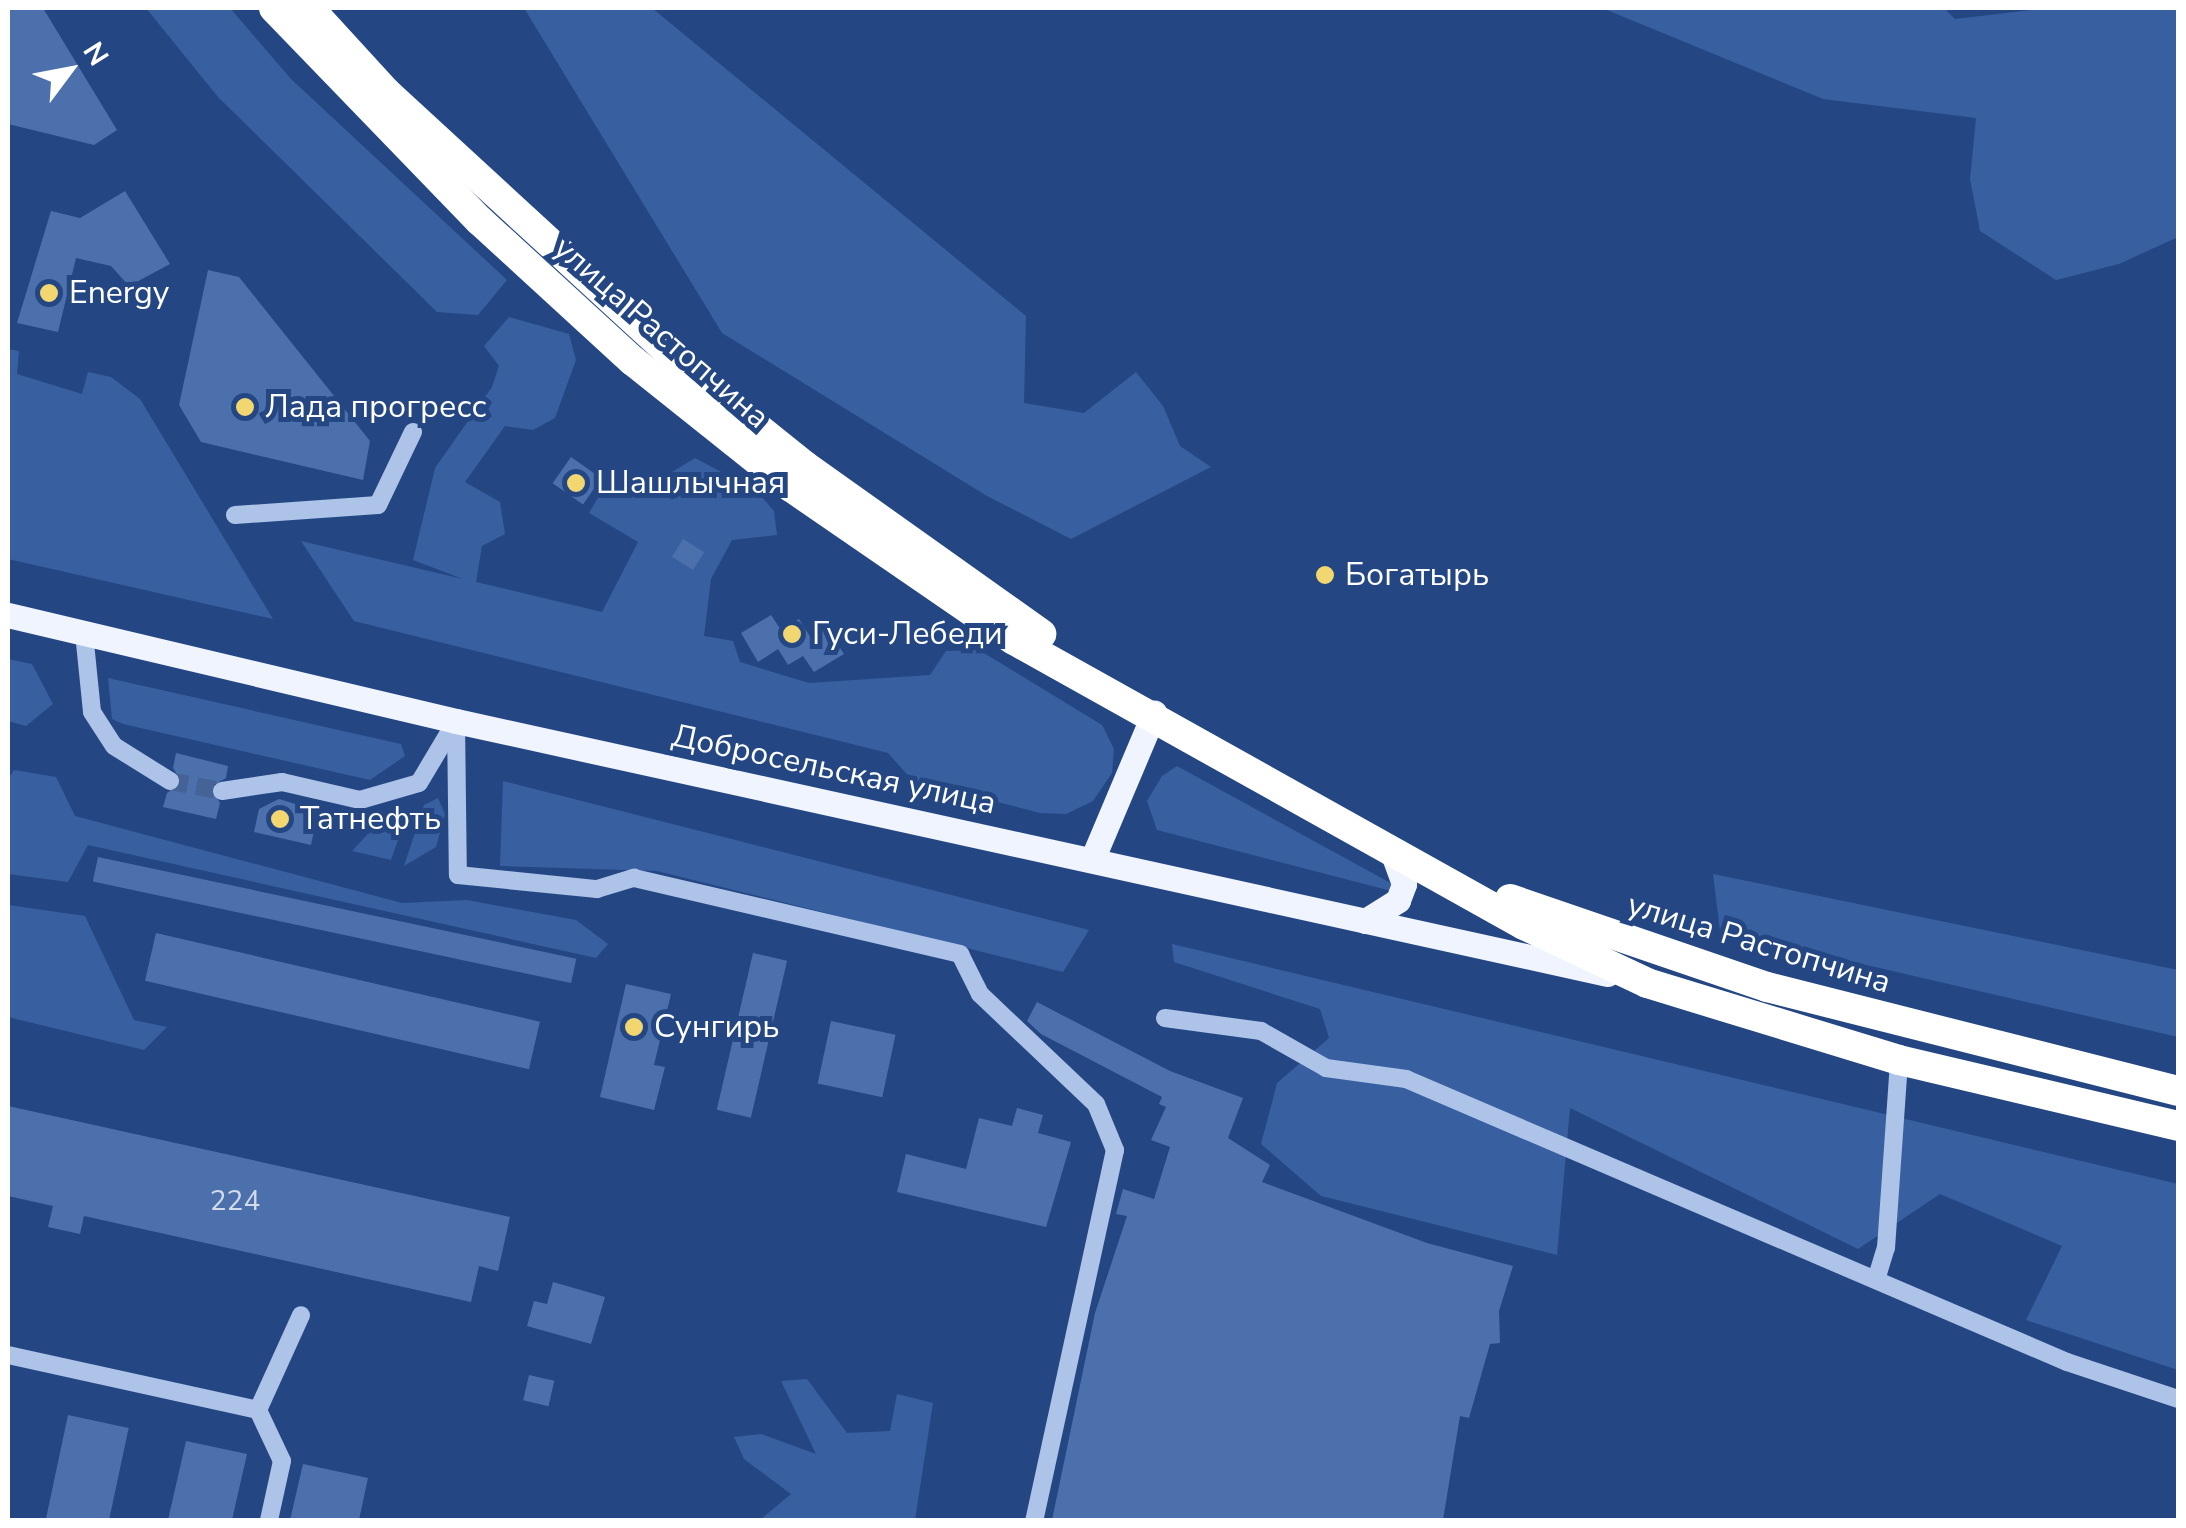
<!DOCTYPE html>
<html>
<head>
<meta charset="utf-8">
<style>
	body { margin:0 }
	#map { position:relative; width:2186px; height:1528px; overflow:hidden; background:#244784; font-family:"Nunito Sans",sans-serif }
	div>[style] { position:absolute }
	.green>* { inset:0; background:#385fa0 }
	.building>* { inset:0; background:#4c70ab; transform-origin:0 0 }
	.minor-tunnel>* { height:18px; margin-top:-9px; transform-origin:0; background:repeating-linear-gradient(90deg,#456396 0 18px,transparent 0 27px) }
	.minor>* { height:18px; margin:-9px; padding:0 9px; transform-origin:9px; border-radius:9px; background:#adc3e8 }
	.major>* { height:25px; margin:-12.5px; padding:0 12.5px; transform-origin:12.5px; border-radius:12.5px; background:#eff4fe }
	.highway>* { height:30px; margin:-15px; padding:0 15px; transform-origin:15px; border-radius:15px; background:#fff }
	.dots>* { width:28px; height:28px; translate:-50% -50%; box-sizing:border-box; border:5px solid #244784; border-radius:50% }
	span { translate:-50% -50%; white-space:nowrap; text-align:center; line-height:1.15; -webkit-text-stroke:10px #244784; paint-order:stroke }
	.number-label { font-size:28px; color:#d2dbea }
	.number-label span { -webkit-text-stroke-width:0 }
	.poi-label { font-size:32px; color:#fff }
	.left { translate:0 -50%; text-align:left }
	.street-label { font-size:32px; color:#fff }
	.frame { position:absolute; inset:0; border:10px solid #fff; pointer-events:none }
	.north { position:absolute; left:20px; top:20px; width:100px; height:100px; -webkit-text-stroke:8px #244784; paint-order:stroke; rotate:58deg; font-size:28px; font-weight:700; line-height:40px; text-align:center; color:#fff }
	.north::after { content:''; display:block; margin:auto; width:35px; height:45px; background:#fff; clip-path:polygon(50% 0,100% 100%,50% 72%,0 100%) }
</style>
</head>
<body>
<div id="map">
	<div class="green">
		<div style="clip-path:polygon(146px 8px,230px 8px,291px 79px,507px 280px,478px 315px,437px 312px,218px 97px)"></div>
		<div style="clip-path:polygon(524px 8px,652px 8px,1026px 316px,1024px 403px,1084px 413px,1136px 372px,1163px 406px,1180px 446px,1211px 467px,1071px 539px,987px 496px,722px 333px)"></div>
		<div style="clip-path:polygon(1602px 8px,1944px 8px,1955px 19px,2048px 8px,2178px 8px,2178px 237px,2119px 264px,2056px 280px,1980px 231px,1970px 179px,1976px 118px,1823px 99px)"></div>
		<div style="clip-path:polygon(509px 317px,569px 334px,576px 360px,555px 418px,533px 430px,505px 426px,465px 482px,500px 502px,505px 534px,482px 546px,476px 582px,602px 612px,638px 542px,589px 513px,610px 477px,667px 475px,695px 458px,757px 491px,774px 511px,777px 535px,732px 540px,711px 579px,704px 636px,733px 641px,740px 662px,809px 683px,930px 675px,946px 651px,979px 650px,1102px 725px,1114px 749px,1112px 773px,1093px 801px,1066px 814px,1040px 813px,912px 780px,888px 753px,354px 621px,301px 541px,463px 579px,413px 560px,435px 468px,492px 387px,499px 366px,484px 346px)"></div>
		<div style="clip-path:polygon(8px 349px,19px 351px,17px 374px,82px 394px,88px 372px,111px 377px,140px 399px,273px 619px,8px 559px)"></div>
		<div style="clip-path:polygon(8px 659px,32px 664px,53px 704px,26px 726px,8px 721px)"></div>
		<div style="clip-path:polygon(108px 678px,401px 744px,405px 756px,370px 780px,123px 724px,112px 719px)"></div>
		<div style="clip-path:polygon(1177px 766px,1396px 886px,1395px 892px,1157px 830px,1147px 801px,1162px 776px)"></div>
		<div style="clip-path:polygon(14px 770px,56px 777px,75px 816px,402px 903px,467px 900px,576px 920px,608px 944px,596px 958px,88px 845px,68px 882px,8px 874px,8px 779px)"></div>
		<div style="clip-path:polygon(503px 781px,1089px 930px,1063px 972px,657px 871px,500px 866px)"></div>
		<div style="clip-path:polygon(438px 798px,445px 814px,436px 847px,404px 866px,424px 805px)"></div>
		<div style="clip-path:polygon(385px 815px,405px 820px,391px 860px,352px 851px)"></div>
		<div style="clip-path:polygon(1713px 874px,2178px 970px,2178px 1037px,1720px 931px)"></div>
		<div style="clip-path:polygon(8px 905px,85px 916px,134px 1020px,167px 1027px,144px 1050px,8px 1017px)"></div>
		<div style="clip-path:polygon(1172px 944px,2178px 1184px,2178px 1370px,2026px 1320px,2062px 1246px,1940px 1194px,1858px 1249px,1570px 1108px,1557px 1255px,1321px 1196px,1261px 1144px,1277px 1083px,1329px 1038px,1320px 1009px,1174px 962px)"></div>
		<div style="clip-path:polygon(807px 1379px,847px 1433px,890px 1431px,897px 1394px,933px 1403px,915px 1520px,760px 1520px,791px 1494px,744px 1459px,734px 1437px,761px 1434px,816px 1454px,781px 1381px)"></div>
	</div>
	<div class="building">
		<div style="clip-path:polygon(8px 8px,43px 8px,117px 130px,94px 145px,8px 124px)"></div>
		<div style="clip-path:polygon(125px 191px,170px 264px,129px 286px,111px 266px,76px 258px,58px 332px,17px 323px,51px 211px,80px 218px)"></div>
		<div style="clip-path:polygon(208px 270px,239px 277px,370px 441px,363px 480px,201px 442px,179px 405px)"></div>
		<div style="left:571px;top:457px;width:37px;height:32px;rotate:35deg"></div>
		<div style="left:683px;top:539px;width:25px;height:21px;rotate:32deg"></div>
		<div style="clip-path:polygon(771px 615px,781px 630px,799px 619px,811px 638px,827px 628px,844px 654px,814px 672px,803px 656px,788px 665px,778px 649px,758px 662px,741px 633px)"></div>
		<div style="clip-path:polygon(176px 753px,228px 766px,226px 778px,210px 787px,220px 803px,216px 819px,163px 807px,167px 793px,182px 782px,173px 768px)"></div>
		<div style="clip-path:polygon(279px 799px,318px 811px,311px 845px,254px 832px,259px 809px)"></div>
		<div style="left:98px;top:857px;width:489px;height:25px;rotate:12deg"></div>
		<div style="left:156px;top:933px;width:394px;height:49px;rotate:13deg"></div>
		<div style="left:753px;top:953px;width:35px;height:161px;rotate:13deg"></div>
		<div style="clip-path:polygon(626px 984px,671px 994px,654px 1065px,665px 1067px,654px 1110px,600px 1097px)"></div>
		<div style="clip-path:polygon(1037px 1002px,1170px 1071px,1243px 1098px,1228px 1138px,1270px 1165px,1262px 1182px,1427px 1243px,1513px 1266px,1499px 1311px,1500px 1343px,1490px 1344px,1469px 1418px,1460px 1416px,1443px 1520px,1052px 1520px,1095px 1313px,1127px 1216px,1116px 1214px,1123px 1189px,1154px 1199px,1170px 1147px,1151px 1140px,1166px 1107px,1159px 1104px,1162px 1097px,1041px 1034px,1027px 1021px)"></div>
		<div style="left:831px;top:1021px;width:66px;height:64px;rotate:12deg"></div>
		<div style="clip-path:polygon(8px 1106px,510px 1217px,498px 1271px,479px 1266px,471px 1302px,84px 1216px,80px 1234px,48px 1227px,53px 1206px,8px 1196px)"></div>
		<div style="clip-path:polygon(1017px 1108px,1043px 1115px,1038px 1133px,1071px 1142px,1046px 1227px,897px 1192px,906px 1154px,966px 1169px,979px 1118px,1012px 1126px)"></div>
		<div style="clip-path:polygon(553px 1282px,605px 1297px,591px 1344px,527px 1326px,534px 1301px,547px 1304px)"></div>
		<div style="left:529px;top:1375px;width:26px;height:26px;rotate:13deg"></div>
		<div style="left:68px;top:1415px;width:62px;height:107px;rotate:12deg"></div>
		<div style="clip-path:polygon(186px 1441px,247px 1454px,232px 1520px,168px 1520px)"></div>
		<div style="clip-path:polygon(303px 1464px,368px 1478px,359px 1520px,290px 1520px)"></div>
	</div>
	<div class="minor-tunnel">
		<div style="left:170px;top:781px;width:53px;rotate:10.9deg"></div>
	</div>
	<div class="minor">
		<div style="left:235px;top:515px;width:143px;rotate:-4deg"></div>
		<div style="left:378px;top:505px;width:81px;rotate:-64.4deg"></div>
		<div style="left:84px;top:633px;width:79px;rotate:84.2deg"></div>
		<div style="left:92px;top:712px;width:40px;rotate:57.1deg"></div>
		<div style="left:114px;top:746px;width:66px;rotate:32deg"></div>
		<div style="left:456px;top:721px;width:154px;rotate:89.3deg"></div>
		<div style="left:458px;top:875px;width:140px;rotate:5.8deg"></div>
		<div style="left:597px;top:889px;width:39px;rotate:-17deg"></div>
		<div style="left:634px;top:878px;width:335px;rotate:13.1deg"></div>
		<div style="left:960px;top:954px;width:45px;rotate:63.4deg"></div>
		<div style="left:980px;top:994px;width:160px;rotate:43.5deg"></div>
		<div style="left:1096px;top:1104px;width:50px;rotate:67.6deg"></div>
		<div style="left:1115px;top:1150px;width:379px;rotate:102.3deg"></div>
		<div style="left:222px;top:791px;width:61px;rotate:-8.5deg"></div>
		<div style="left:282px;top:782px;width:80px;rotate:13deg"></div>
		<div style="left:360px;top:800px;width:61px;rotate:-16.1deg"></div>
		<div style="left:419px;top:783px;width:72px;rotate:-59.2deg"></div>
		<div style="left:1165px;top:1018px;width:97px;rotate:7.7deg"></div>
		<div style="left:1261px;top:1031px;width:75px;rotate:29.6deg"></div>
		<div style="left:1326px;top:1068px;width:81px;rotate:7.8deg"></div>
		<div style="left:1406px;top:1079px;width:719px;rotate:23.18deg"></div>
		<div style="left:2067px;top:1362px;width:117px;rotate:18.4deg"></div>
		<div style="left:1876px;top:1280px;width:34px;rotate:-73deg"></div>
		<div style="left:1886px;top:1248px;width:188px;rotate:-86deg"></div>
		<div style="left:8px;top:1355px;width:256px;rotate:12.4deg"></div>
		<div style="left:258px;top:1410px;width:104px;rotate:-65.6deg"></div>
		<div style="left:258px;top:1410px;width:56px;rotate:64.8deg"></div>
		<div style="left:282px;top:1461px;width:60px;rotate:102.4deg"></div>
	</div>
	<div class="major">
		<div style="left:8px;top:615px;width:460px;rotate:13.3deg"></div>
		<div style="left:456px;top:721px;width:1179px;rotate:12.39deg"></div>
		<div style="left:1092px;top:860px;width:160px;rotate:-67.1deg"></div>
		<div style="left:1365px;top:921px;width:39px;rotate:-32deg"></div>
		<div style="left:1398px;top:900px;width:17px;rotate:-69deg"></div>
		<div style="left:1404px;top:884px;width:35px;rotate:-110deg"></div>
	</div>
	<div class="highway">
		<div style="left:274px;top:8px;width:296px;rotate:46deg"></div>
		<div style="left:480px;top:221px;width:207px;rotate:42.5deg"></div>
		<div style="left:633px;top:361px;width:202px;rotate:38.6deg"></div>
		<div style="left:791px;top:487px;width:270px;rotate:34.5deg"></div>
		<div style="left:1014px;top:640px;width:584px;rotate:29.2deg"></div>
		<div style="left:1524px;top:925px;width:136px;rotate:25.2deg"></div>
		<div style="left:1647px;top:983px;width:264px;rotate:17deg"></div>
		<div style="left:1899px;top:1060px;width:287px;rotate:13.3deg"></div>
		<div style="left:309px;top:8px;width:115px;rotate:47.5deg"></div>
		<div style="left:387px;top:93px;width:431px;rotate:42.6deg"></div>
		<div style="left:704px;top:385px;width:129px;rotate:38.7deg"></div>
		<div style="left:805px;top:466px;width:290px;rotate:35.4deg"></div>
		<div style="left:1510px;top:899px;width:272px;rotate:18.9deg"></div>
		<div style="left:1767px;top:987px;width:424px;rotate:14.2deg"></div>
	</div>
	<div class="dots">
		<div style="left:49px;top:293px;background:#f2d670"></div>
		<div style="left:245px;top:407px;background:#f2d670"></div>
		<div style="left:576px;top:483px;background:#f2d670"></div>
		<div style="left:1325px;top:575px;background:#f2d670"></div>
		<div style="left:792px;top:634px;background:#f2d670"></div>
		<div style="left:280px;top:819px;background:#f2d670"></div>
		<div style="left:634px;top:1027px;background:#f2d670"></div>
	</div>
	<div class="number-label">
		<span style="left:235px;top:1201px">224</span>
	</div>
	<div class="poi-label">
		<span class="left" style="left:69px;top:293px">Energy</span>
		<span class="left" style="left:265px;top:407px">Лада прогресс</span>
		<span class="left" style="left:596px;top:483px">Шашлычная</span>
		<span class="left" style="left:1345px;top:575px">Богатырь</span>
		<span class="left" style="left:812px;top:634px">Гуси-Лебеди</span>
		<span class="left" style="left:300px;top:819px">Татнефть</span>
		<span class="left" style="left:654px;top:1027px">Сунгирь</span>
	</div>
	<div class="street-label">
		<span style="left:661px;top:333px;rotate:41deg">улица Растопчина</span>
		<span style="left:834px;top:770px;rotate:12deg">Добросельская улица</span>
		<span style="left:1759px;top:944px;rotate:17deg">улица Растопчина</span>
	</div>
	<div class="frame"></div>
	<div class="north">N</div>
</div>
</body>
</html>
